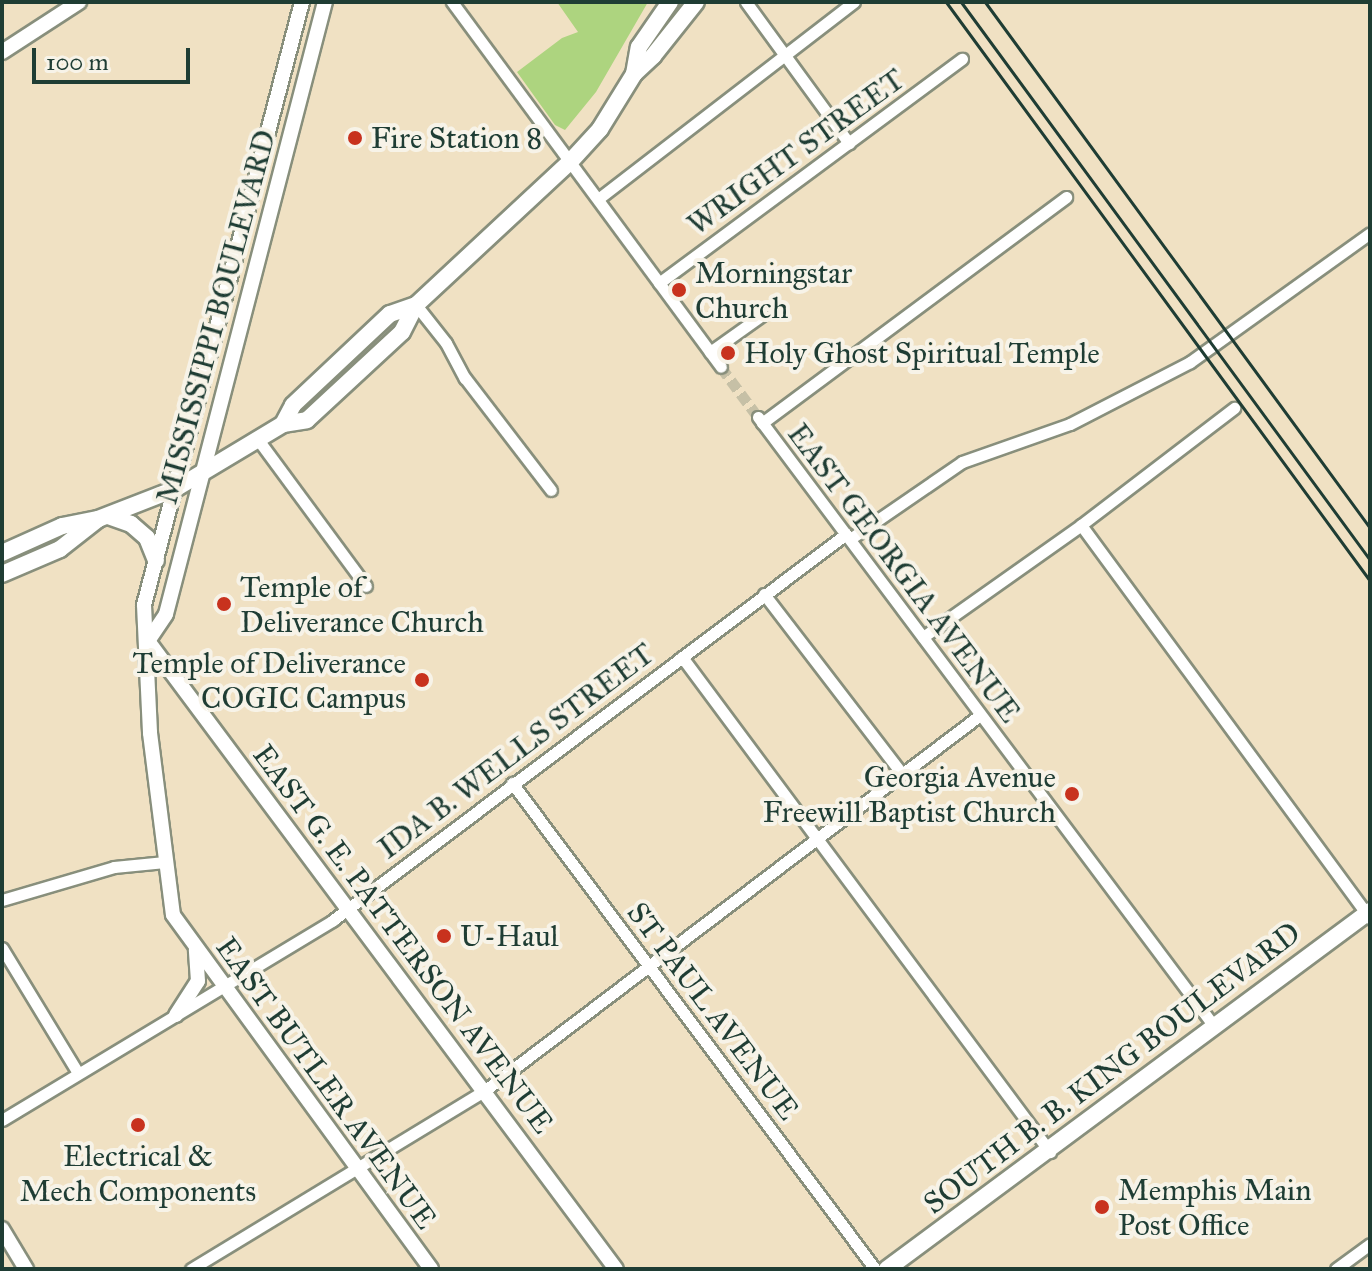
<!DOCTYPE html>
<html>
<head>
<meta charset="utf-8">
<style>
	body { margin:0 }
	#map { position:relative; width:1372px; height:1271px; overflow:hidden; background:#f0e1c3; font-family:"IM FELL Great Primer",serif }
	div>[style] { position:absolute }
	.green>* { inset:0; background:#add47f }
	.street-tunnel>* { height:11px; margin-top:-5.5px; transform-origin:0; background:repeating-linear-gradient(90deg,#c6c0a6 0 11px,transparent 0 16.5px) }
	.roads { filter:drop-shadow(2px 0 #888f7c) drop-shadow(-2px 0 #888f7c) drop-shadow(0 2px #888f7c) drop-shadow(0 -2px #888f7c) }
	.street>* { height:11px; margin:-5.5px; padding:0 5.5px; transform-origin:5.5px; border-radius:5.5px; background:#fff }
	.secondary>* { height:14px; margin:-7px; padding:0 7px; transform-origin:7px; border-radius:7px; background:#fff }
	.primary>* { height:16px; margin:-8px; padding:0 8px; transform-origin:8px; border-radius:8px; background:#fff }
	.rail>* { height:3px; margin:-1.5px; padding:0 1.5px; transform-origin:1.5px; border-radius:1.5px; background:#1f3d34 }
	.dots>* { width:22px; height:22px; translate:-50% -50%; box-sizing:border-box; border:4px solid #f7f3e8; border-radius:50% }
	span { translate:-50% -50%; white-space:nowrap; text-align:center; line-height:1.15; -webkit-text-stroke:8px #f7f3e8; paint-order:stroke }
	.poi-label { font-size:30px; color:#1f3d34 }
	.left { translate:0 -50%; text-align:left }
	.right { translate:-100% -50%; text-align:right }
	.street-label { font-size:30px; color:#1f3d34 }
	.frame { position:absolute; inset:0; border:4px solid #1f3d34; pointer-events:none }
	.scale { position:absolute; left:32px; top:48px; width:158px; height:36px; box-sizing:border-box; border:4px solid #1f3d34; border-top:0; padding-left:10px; font-size:24px; line-height:28px; white-space:nowrap; color:#1f3d34; -webkit-text-stroke:6px #f7f3e8; paint-order:stroke }
</style>
</head>
<body>
<div id="map">
	<div class="green">
		<div style="clip-path:polygon(557px 2px,648px 2px,596px 92px,565px 130px,555px 125px,517px 72px,562px 38px,578px 32px)"></div>
	</div>
	<div class="street-tunnel">
		<div style="left:721px;top:367px;width:62px;rotate:53.5deg"></div>
	</div>
	<div class="roads">
		<div class="street">
			<div style="left:452px;top:2px;width:453px;rotate:53.6deg"></div>
			<div style="left:746px;top:2px;width:175px;rotate:53.9deg"></div>
			<div style="left:598px;top:199px;width:323px;rotate:-37.6deg"></div>
			<div style="left:659px;top:283px;width:377px;rotate:-36.5deg"></div>
			<div style="left:416px;top:305px;width:48px;rotate:51.7deg"></div>
			<div style="left:446px;top:343px;width:40px;rotate:62deg"></div>
			<div style="left:465px;top:378px;width:141px;rotate:52.5deg"></div>
			<div style="left:710px;top:352px;width:64px;rotate:-35.4deg"></div>
			<div style="left:758px;top:417px;width:761px;rotate:53.18deg"></div>
			<div style="left:762px;top:423px;width:379px;rotate:-36.6deg"></div>
			<div style="left:259px;top:441px;width:180px;rotate:53.6deg"></div>
			<div style="left:1081px;top:525px;width:488px;rotate:53.7deg"></div>
			<div style="left:850px;top:539px;width:136px;rotate:-34.5deg"></div>
			<div style="left:962px;top:462px;width:114px;rotate:-19.4deg"></div>
			<div style="left:1070px;top:424px;width:135px;rotate:-27.3deg"></div>
			<div style="left:1190px;top:362px;width:221px;rotate:-35.6deg"></div>
			<div style="left:764px;top:594px;width:227px;rotate:52.5deg"></div>
			<div style="left:923px;top:637px;width:194px;rotate:-35.3deg"></div>
			<div style="left:1081px;top:525px;width:193px;rotate:-37.4deg"></div>
			<div style="left:682px;top:657px;width:617px;rotate:53.37deg"></div>
			<div style="left:512px;top:783px;width:607px;rotate:53.24deg"></div>
			<div style="left:2px;top:900px;width:117px;rotate:-16.4deg"></div>
			<div style="left:114px;top:867px;width:51px;rotate:-5.6deg"></div>
			<div style="left:2px;top:948px;width:146px;rotate:58.7deg"></div>
			<div style="left:2px;top:1120px;width:387px;rotate:-31.1deg"></div>
			<div style="left:333px;top:920px;width:642px;rotate:-36.96deg"></div>
			<div style="left:191px;top:1269px;width:343px;rotate:-31.3deg"></div>
			<div style="left:484px;top:1091px;width:622px;rotate:-37.16deg"></div>
			<div style="left:1336px;top:1269px;width:42px;rotate:-36.3deg"></div>
		</div>
		<div class="secondary">
			<div style="left:302px;top:2px;width:623px;rotate:104.68deg"></div>
			<div style="left:144px;top:605px;width:128px;rotate:87.3deg"></div>
			<div style="left:150px;top:733px;width:183px;rotate:82.8deg"></div>
			<div style="left:173px;top:915px;width:438px;rotate:53.9deg"></div>
			<div style="left:2px;top:52px;width:92px;rotate:-33deg"></div>
			<div style="left:148px;top:641px;width:783px;rotate:53.31deg"></div>
			<div style="left:148px;top:641px;width:32px;rotate:-56deg"></div>
			<div style="left:166px;top:614px;width:632px;rotate:-75.44deg"></div>
			<div style="left:176px;top:1015px;width:40px;rotate:-57.1deg"></div>
			<div style="left:198px;top:981px;width:31px;rotate:-94deg"></div>
			<div style="left:2px;top:1229px;width:47px;rotate:59deg"></div>
		</div>
		<div class="primary">
			<div style="left:634px;top:74px;width:27px;rotate:-80deg"></div>
			<div style="left:639px;top:47px;width:55px;rotate:-55.4deg"></div>
			<div style="left:283px;top:424px;width:21px;rotate:-62deg"></div>
			<div style="left:293px;top:405px;width:133px;rotate:-43.2deg"></div>
			<div style="left:390px;top:314px;width:28px;rotate:-19deg"></div>
			<div style="left:108px;top:516px;width:24px;rotate:19deg"></div>
			<div style="left:131px;top:524px;width:21px;rotate:41deg"></div>
			<div style="left:147px;top:538px;width:24px;rotate:68deg"></div>
			<div style="left:2px;top:553px;width:66px;rotate:-24.2deg"></div>
			<div style="left:62px;top:526px;width:37px;rotate:-11deg"></div>
			<div style="left:98px;top:519px;width:83px;rotate:-21.3deg"></div>
			<div style="left:175px;top:489px;width:126px;rotate:-31deg"></div>
			<div style="left:283px;top:424px;width:24px;rotate:-9deg"></div>
			<div style="left:307px;top:420px;width:129px;rotate:-42.8deg"></div>
			<div style="left:402px;top:332px;width:30px;rotate:-63deg"></div>
			<div style="left:416px;top:305px;width:209px;rotate:-42.9deg"></div>
			<div style="left:569px;top:163px;width:46px;rotate:-47.6deg"></div>
			<div style="left:600px;top:129px;width:65px;rotate:-58.3deg"></div>
			<div style="left:634px;top:74px;width:26px;rotate:-43deg"></div>
			<div style="left:653px;top:56px;width:69px;rotate:-51.5deg"></div>
			<div style="left:2px;top:574px;width:63px;rotate:-23.3deg"></div>
			<div style="left:60px;top:549px;width:47px;rotate:-38.1deg"></div>
			<div style="left:887px;top:1269px;width:601px;rotate:-36.55deg"></div>
		</div>
	</div>
	<div class="rail">
		<div style="left:946px;top:2px;width:718px;rotate:53.78deg"></div>
		<div style="left:961px;top:2px;width:692px;rotate:53.76deg"></div>
		<div style="left:985px;top:2px;width:652px;rotate:53.8deg"></div>
	</div>
	<div class="dots">
		<div style="left:355px;top:138px;background:#c8321e"></div>
		<div style="left:679px;top:290px;background:#c8321e"></div>
		<div style="left:728px;top:353px;background:#c8321e"></div>
		<div style="left:224px;top:604px;background:#c8321e"></div>
		<div style="left:422px;top:680px;background:#c8321e"></div>
		<div style="left:1072px;top:794px;background:#c8321e"></div>
		<div style="left:444px;top:936px;background:#c8321e"></div>
		<div style="left:138px;top:1125px;background:#c8321e"></div>
		<div style="left:1102px;top:1207px;background:#c8321e"></div>
	</div>
	<div class="poi-label">
		<span class="left" style="left:371px;top:138px">Fire Station 8</span>
		<span class="left" style="left:695px;top:290px">Morningstar<br>Church</span>
		<span class="left" style="left:744px;top:353px">Holy Ghost Spiritual Temple</span>
		<span class="left" style="left:240px;top:604px">Temple of<br>Deliverance Church</span>
		<span class="right" style="left:406px;top:680px">Temple of Deliverance<br>COGIC Campus</span>
		<span class="right" style="left:1056px;top:794px">Georgia Avenue<br>Freewill Baptist Church</span>
		<span class="left" style="left:460px;top:936px">U-Haul</span>
		<span style="left:138px;top:1173px">Electrical &amp;<br>Mech Components</span>
		<span class="left" style="left:1118px;top:1207px">Memphis Main<br>Post Office</span>
	</div>
	<div class="street-label">
		<span style="left:796px;top:152px;rotate:-36deg">WRIGHT STREET</span>
		<span style="left:216px;top:317px;rotate:-75deg">MISSISSIPPI BOULEVARD</span>
		<span style="left:904px;top:573px;rotate:53deg">EAST GEORGIA AVENUE</span>
		<span style="left:516px;top:751px;rotate:-37deg">IDA B. WELLS STREET</span>
		<span style="left:403px;top:939px;rotate:53deg">EAST G. E. PATTERSON AVENUE</span>
		<span style="left:713px;top:1011px;rotate:53deg">ST PAUL AVENUE</span>
		<span style="left:1112px;top:1068px;rotate:-37deg">SOUTH B. B. KING BOULEVARD</span>
		<span style="left:326px;top:1083px;rotate:54deg">EAST BUTLER AVENUE</span>
	</div>
	<div class="frame"></div>
	<div class="scale">100 m</div>
</div>
</body>
</html>
